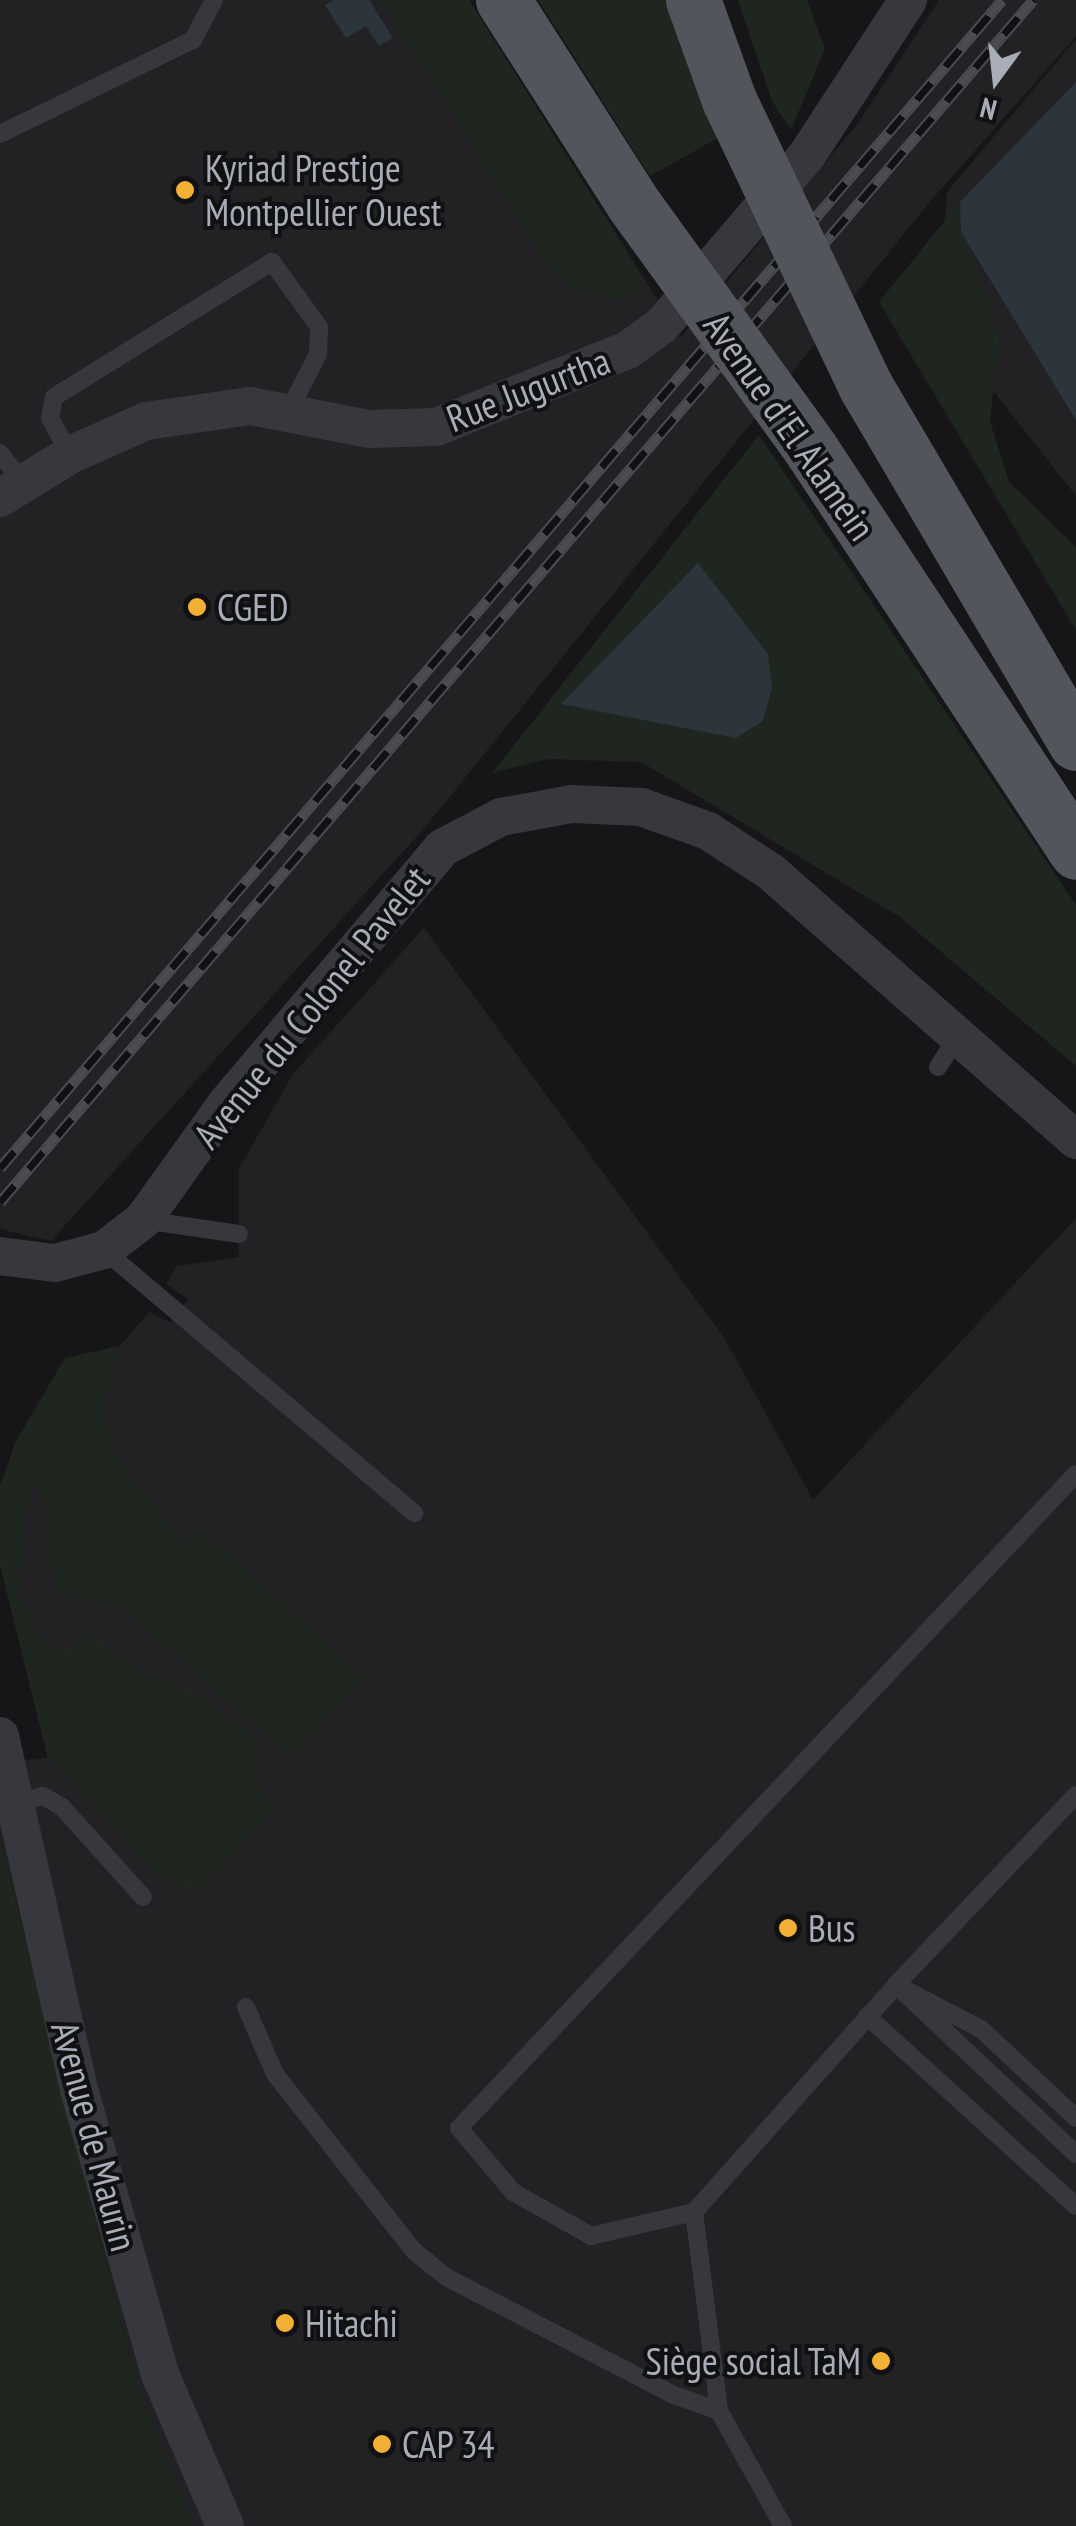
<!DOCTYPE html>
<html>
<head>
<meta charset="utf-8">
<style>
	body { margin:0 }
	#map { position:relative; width:1076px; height:2526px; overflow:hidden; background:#161618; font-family:"PT Sans Narrow",sans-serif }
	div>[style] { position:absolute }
	.built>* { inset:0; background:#222225 }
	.green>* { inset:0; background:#1e261f }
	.water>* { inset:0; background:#2c353c }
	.service>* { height:18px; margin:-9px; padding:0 9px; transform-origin:9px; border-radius:9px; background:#37383d }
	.minor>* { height:38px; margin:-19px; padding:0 19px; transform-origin:19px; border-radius:19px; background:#37383d }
	.primary>* { height:55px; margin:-27.5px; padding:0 27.5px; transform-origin:27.5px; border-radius:27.5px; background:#53555c }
	.rail>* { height:11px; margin-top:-5.5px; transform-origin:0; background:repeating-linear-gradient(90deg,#111113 0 22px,#4a4c52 0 44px); box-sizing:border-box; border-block:2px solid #4a4c52 }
	.primary-bridge>* { height:55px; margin:-27.5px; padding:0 27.5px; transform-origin:27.5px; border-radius:27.5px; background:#53555c }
	.dots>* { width:28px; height:28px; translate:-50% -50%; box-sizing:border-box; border:5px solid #111113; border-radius:50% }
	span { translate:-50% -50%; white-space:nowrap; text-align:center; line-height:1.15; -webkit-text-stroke:8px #111113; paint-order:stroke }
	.poi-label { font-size:38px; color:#a8adb8 }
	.left { translate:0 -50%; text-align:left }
	.right { translate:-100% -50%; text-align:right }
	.street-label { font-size:38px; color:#a8adb8 }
	.north { position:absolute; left:946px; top:30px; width:100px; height:100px; -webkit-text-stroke:8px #111113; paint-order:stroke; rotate:195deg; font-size:28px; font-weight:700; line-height:40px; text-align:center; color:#a8adb8 }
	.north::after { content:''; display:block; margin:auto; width:35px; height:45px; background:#a8adb8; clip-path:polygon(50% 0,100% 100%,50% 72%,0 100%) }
</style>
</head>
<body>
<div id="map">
	<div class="built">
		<div style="clip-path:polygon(0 0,469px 0,681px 337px,859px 122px,939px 0,1076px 0,1076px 36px,928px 204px,427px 825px,51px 1241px,0 1229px)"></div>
		<div style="clip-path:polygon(1076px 39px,1076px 496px,938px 321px,947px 192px)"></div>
		<div style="clip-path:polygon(424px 928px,725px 1339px,813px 1500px,1076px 1218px,1076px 2526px,192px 2526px,137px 2388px,0 1837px,0 1762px,48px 1758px,0 1565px,0 1487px,15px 1443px,65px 1358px,120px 1346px,149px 1312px,170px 1322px,188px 1299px,166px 1284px,177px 1266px,239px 1257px,239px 1169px,293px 1074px)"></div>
	</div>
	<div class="green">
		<div style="clip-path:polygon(381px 0,469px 0,643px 278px,633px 298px,609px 301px,573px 288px,545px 263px)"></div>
		<div style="clip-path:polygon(538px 0,672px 0,718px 138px,650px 176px)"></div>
		<div style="clip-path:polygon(738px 0,807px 0,825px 49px,791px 130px,772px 101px)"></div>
		<div style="clip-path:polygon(960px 202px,961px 232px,999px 336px,990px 421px,1009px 482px,1076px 547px,1076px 630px,879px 302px)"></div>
		<div style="clip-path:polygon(759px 435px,1076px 905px,1076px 1066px,900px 917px,641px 762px,548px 759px,492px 773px)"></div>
		<div style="clip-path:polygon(120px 1346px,101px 1412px,114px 1455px,185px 1544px,199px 1529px,364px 1677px,291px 1759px,126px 1611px,59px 1592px,44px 1536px,43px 1504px,29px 1475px,19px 1593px,48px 1650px,66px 1651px,84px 1636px,98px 1640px,148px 1677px,175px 1681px,253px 1734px,261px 1792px,275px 1807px,200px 1890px,165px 1880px,48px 1759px,0 1565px,0 1487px,15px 1443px,65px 1358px)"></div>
		<div style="clip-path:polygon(0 1837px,137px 2388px,192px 2526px,0 2526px)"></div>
	</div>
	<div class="water">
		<div style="clip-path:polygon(333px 0,369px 0,393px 38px,379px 46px,366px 26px,346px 38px,325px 5px)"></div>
		<div style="clip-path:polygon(1076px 82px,1076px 420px,961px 232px,960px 202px)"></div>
		<div style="clip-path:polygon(698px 563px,768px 654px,772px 688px,763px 721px,736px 738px,561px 704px)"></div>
	</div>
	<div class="service">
		<div style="left:0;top:134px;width:215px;rotate:-26deg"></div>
		<div style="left:193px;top:40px;width:45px;rotate:-62.3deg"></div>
		<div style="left:0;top:453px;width:38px;rotate:53deg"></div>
		<div style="left:70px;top:455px;width:42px;rotate:-118.4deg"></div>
		<div style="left:50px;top:418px;width:21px;rotate:-79deg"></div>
		<div style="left:54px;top:397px;width:256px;rotate:-31.8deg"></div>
		<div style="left:272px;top:262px;width:80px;rotate:54.1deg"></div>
		<div style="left:319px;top:327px;width:27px;rotate:92deg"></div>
		<div style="left:318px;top:354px;width:65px;rotate:117.3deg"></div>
		<div style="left:938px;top:1067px;width:37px;rotate:-57deg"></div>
		<div style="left:143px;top:1220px;width:97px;rotate:8.3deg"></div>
		<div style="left:104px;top:1250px;width:407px;rotate:40.3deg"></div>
		<div style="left:1076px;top:1474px;width:899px;rotate:133.33deg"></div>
		<div style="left:459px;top:2128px;width:84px;rotate:49.8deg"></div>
		<div style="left:513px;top:2192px;width:90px;rotate:29.4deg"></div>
		<div style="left:591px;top:2236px;width:106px;rotate:-13.1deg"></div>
		<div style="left:694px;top:2212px;width:304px;rotate:-48.3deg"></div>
		<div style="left:896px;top:1985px;width:247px;rotate:43.2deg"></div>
		<div style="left:1076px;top:1795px;width:262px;rotate:133.5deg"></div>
		<div style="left:896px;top:1985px;width:96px;rotate:27.4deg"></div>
		<div style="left:981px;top:2029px;width:130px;rotate:43.1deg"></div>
		<div style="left:16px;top:1804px;width:28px;rotate:-17deg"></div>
		<div style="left:43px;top:1796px;width:22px;rotate:30deg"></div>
		<div style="left:62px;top:1807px;width:121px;rotate:48deg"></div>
		<div style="left:246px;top:2007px;width:73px;rotate:66.6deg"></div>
		<div style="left:275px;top:2074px;width:225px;rotate:51.9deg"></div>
		<div style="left:414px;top:2251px;width:41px;rotate:39.1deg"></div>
		<div style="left:446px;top:2277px;width:257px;rotate:27.4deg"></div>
		<div style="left:674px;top:2395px;width:48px;rotate:19.6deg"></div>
		<div style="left:867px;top:2016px;width:282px;rotate:42.3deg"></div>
		<div style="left:694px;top:2212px;width:201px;rotate:82.8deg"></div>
		<div style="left:719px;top:2411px;width:132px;rotate:60.9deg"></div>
	</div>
	<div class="minor">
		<div style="left:0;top:498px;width:82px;rotate:-31.6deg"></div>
		<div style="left:70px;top:455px;width:83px;rotate:-24.1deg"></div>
		<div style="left:146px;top:421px;width:105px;rotate:-8.2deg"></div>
		<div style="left:250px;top:406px;width:122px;rotate:10.9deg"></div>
		<div style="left:370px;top:429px;width:66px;rotate:-1.7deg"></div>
		<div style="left:436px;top:427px;width:207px;rotate:-21.9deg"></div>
		<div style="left:628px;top:350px;width:42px;rotate:-36.3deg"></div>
		<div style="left:662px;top:325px;width:223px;rotate:-49.5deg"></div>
		<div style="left:807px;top:155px;width:185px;rotate:-56.9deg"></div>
		<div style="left:0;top:1256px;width:55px;rotate:7.3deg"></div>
		<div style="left:55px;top:1263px;width:51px;rotate:-14.9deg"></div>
		<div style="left:104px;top:1250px;width:49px;rotate:-37.6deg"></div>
		<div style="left:143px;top:1220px;width:143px;rotate:-54.4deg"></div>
		<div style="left:226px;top:1104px;width:335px;rotate:-49.8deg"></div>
		<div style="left:442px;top:848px;width:67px;rotate:-27.7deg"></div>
		<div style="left:501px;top:817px;width:71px;rotate:-10.5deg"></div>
		<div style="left:571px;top:804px;width:70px;rotate:2.5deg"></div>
		<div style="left:641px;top:807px;width:71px;rotate:19.7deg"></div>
		<div style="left:708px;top:831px;width:75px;rotate:33.1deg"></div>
		<div style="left:771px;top:872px;width:406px;rotate:41.3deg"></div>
		<div style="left:0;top:1736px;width:366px;rotate:77.4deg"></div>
		<div style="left:80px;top:2093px;width:292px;rotate:74.1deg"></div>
		<div style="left:160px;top:2374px;width:165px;rotate:66.8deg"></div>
	</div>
	<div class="primary">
		<div style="left:503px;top:0;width:240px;rotate:57.4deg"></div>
		<div style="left:693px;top:0;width:106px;rotate:70.2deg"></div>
		<div style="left:866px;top:387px;width:413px;rotate:59.5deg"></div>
		<div style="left:812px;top:451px;width:480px;rotate:56.6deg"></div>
	</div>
	<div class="rail">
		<div style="left:0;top:1168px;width:1539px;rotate:-49.37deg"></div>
		<div style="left:0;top:1202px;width:1585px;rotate:-49.32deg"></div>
	</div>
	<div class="primary-bridge">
		<div style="left:729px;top:100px;width:318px;rotate:64.5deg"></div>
		<div style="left:632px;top:202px;width:307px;rotate:54.1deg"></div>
	</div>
	<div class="dots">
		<div style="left:185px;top:190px;background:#f2b134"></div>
		<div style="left:197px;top:607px;background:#f2b134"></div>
		<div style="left:788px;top:1928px;background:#f2b134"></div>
		<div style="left:285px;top:2323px;background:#f2b134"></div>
		<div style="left:881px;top:2361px;background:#f2b134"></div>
		<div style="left:382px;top:2444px;background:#f2b134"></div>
	</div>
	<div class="poi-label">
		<span class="left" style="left:205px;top:190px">Kyriad Prestige<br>Montpellier Ouest</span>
		<span class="left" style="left:217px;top:607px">CGED</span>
		<span class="left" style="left:808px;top:1928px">Bus</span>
		<span class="left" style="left:305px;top:2323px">Hitachi</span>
		<span class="right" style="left:861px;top:2361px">Siège social TaM</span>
		<span class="left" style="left:402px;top:2444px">CAP 34</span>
	</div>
	<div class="street-label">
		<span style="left:528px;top:389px;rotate:-21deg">Rue Jugurtha</span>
		<span style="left:790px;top:426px;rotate:55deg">Avenue d'El Alamein</span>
		<span style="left:311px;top:1007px;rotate:-51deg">Avenue du Colonel Pavelet</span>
		<span style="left:95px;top:2136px;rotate:75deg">Avenue de Maurin</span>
	</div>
	<div class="north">N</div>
</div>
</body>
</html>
